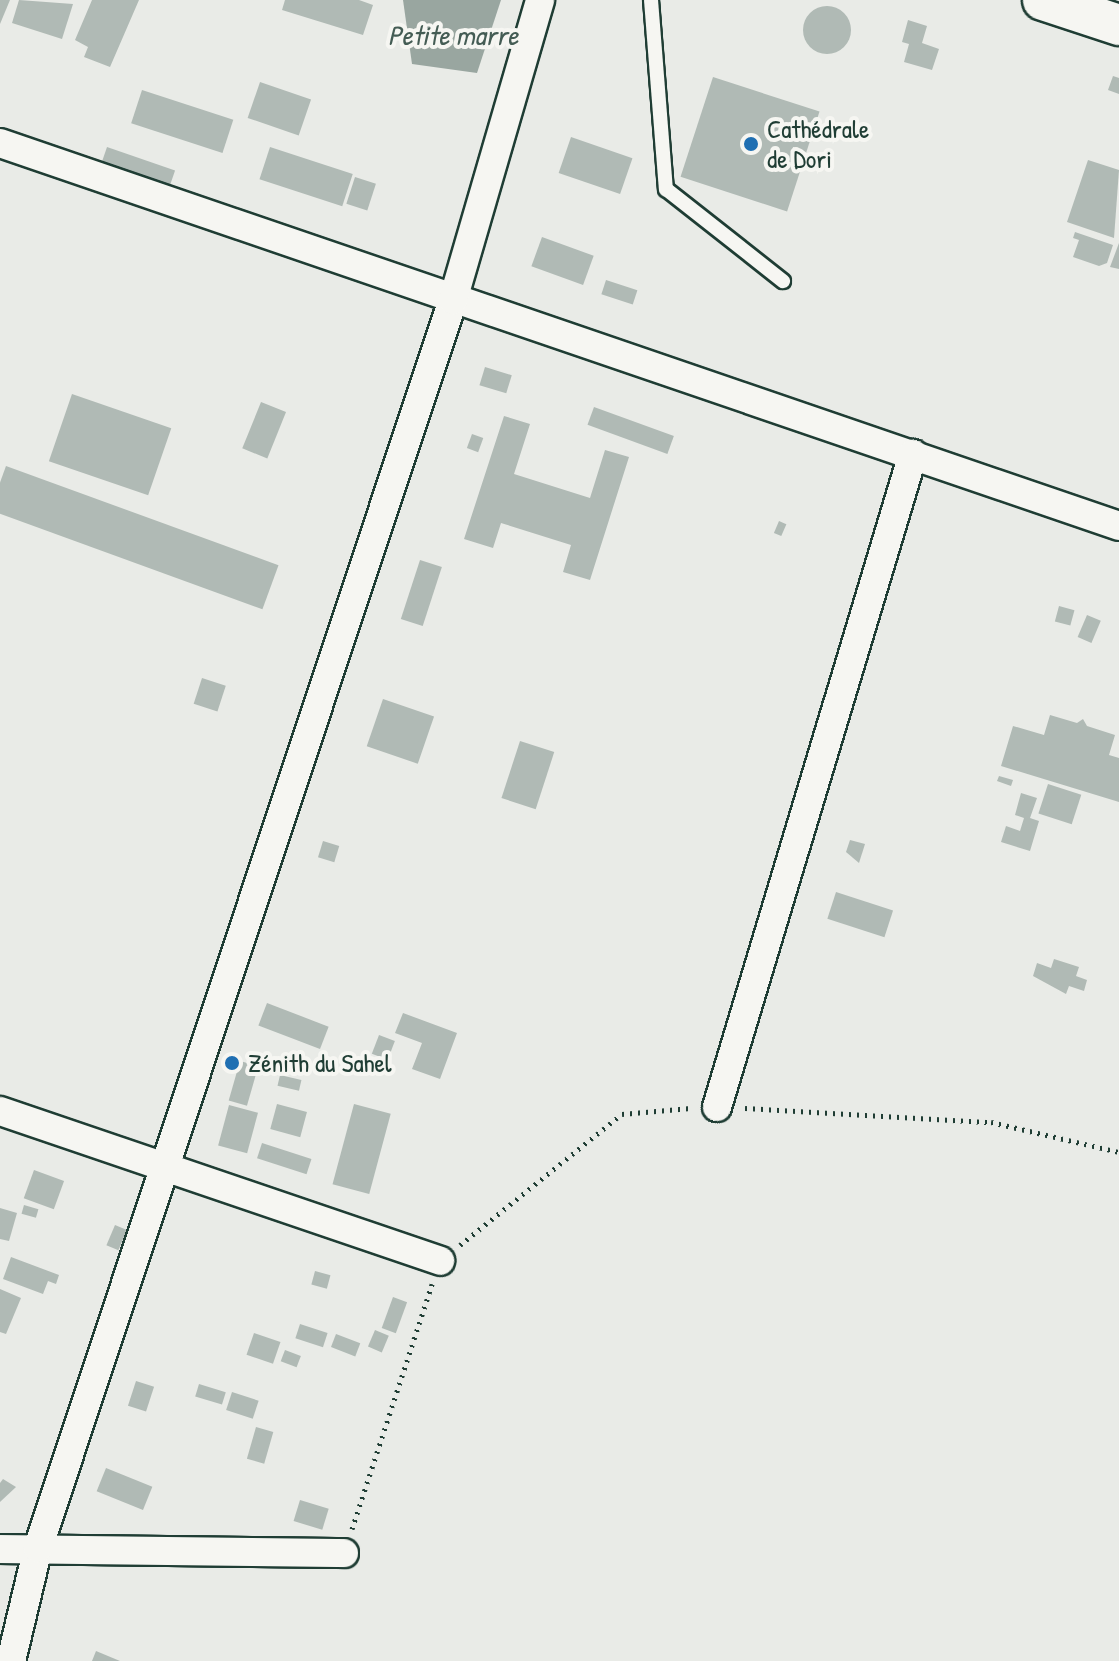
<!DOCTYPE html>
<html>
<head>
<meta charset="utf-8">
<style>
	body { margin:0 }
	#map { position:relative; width:1119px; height:1661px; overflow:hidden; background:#e9ebe7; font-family:"Patrick Hand",sans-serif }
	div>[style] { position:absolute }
	.water>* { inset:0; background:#99a6a0 }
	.building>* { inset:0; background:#b0bab5; transform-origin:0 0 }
	.round { border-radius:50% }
	.path>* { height:5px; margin-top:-2.5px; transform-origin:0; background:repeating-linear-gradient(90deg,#1f3d34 0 2px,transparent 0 8px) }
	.roads { filter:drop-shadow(2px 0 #1f3d34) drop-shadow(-2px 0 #1f3d34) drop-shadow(0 2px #1f3d34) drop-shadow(0 -2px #1f3d34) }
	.lane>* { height:14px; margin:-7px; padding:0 7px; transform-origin:7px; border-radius:7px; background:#f6f6f2 }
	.street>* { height:28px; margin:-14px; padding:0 14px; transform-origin:14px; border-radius:14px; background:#f6f6f2 }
	.secondary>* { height:40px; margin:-20px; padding:0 20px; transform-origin:20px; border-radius:20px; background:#f6f6f2 }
	.dots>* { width:22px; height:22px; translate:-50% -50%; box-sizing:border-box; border:4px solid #f6f6f2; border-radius:50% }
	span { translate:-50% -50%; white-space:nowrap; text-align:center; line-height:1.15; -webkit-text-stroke:8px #f6f6f2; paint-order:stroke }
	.poi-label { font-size:26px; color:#1f3d34 }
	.left { translate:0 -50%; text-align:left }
	.water-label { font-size:28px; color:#445c54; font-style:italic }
</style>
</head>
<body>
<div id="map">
	<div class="water">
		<div style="clip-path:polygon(403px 0,501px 0,477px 73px,412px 64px)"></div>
	</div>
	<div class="building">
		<div style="clip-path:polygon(0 0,10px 0,0 24px)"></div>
		<div style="clip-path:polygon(19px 0,73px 4px,62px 39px,12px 23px)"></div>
		<div style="clip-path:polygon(92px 0,139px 0,110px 67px,84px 57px,88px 47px,75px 40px)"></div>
		<div style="clip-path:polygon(285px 0,359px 0,373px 5px,363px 35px,282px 10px)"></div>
		<div class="round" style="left:803px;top:6px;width:48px;height:48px"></div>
		<div style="clip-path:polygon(908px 20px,927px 26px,922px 43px,939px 49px,932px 70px,904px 62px,909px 44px,902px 42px)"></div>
		<div style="clip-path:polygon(1113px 76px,1119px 78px,1119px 94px,1108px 90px)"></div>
		<div style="left:713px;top:77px;width:112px;height:105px;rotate:18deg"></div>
		<div style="left:260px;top:82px;width:54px;height:38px;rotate:19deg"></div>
		<div style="left:142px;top:90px;width:96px;height:35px;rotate:18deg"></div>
		<div style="left:571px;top:137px;width:65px;height:38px;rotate:19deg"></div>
		<div style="left:107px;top:147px;width:72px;height:19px;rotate:19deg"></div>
		<div style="left:270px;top:147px;width:87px;height:34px;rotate:18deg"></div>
		<div style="clip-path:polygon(1088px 160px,1119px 170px,1114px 238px,1067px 222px)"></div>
		<div style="left:355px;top:177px;width:22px;height:28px;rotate:18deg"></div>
		<div style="clip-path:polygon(1075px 232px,1113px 245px,1107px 263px,1099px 266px,1073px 257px,1079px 240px,1073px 238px)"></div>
		<div style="left:542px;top:237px;width:55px;height:31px;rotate:20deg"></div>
		<div style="clip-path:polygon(1119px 243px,1119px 269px,1110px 267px)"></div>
		<div style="left:606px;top:280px;width:33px;height:15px;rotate:18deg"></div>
		<div style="left:485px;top:367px;width:28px;height:19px;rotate:17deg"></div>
		<div style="left:72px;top:394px;width:105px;height:71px;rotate:19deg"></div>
		<div style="left:261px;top:402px;width:27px;height:50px;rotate:22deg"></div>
		<div style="left:594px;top:407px;width:85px;height:19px;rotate:20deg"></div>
		<div style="clip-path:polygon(504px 416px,530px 424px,514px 474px,590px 498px,605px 450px,629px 457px,590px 580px,563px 572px,571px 545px,501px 523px,493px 548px,464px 539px)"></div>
		<div style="left:472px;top:434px;width:12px;height:15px;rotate:20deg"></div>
		<div style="left:6px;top:466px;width:290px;height:47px;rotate:20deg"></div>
		<div style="left:779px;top:521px;width:8px;height:13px;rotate:23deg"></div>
		<div style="left:420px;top:560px;width:23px;height:62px;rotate:18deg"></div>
		<div style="left:1059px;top:606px;width:16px;height:16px;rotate:15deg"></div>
		<div style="left:1087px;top:615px;width:15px;height:24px;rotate:23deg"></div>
		<div style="left:202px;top:678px;width:25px;height:27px;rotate:18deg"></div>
		<div style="left:383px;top:699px;width:54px;height:50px;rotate:19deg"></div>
		<div style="clip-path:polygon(1050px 715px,1077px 723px,1083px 719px,1087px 726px,1115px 735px,1109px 755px,1119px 758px,1119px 802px,1001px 766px,1013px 726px,1044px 735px)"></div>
		<div style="left:520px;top:741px;width:36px;height:60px;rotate:18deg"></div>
		<div style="clip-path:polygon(999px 776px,1013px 780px,1011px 786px,997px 781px)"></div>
		<div style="left:1048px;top:784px;width:35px;height:31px;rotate:18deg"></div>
		<div style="clip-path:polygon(1021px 793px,1037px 798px,1030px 818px,1039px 821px,1030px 851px,1001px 842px,1006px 826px,1020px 831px,1024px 818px,1015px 815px)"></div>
		<div style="clip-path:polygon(850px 840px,865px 844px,859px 863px,846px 852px)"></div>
		<div style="left:323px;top:841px;width:17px;height:17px;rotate:17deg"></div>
		<div style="left:836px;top:892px;width:60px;height:28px;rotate:18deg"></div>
		<div style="clip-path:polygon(1054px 959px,1079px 967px,1076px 976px,1087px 980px,1084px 991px,1069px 986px,1066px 994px,1033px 976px,1037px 963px,1051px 968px)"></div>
		<div style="left:267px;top:1003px;width:66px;height:24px;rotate:21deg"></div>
		<div style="clip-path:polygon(403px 1013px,457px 1033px,440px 1079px,412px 1069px,422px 1043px,395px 1033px)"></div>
		<div style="left:379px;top:1035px;width:17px;height:20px;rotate:21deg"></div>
		<div style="left:240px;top:1061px;width:19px;height:41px;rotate:16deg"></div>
		<div style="left:280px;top:1075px;width:22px;height:11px;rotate:13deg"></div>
		<div style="left:277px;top:1104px;width:31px;height:26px;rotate:15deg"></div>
		<div style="left:354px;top:1104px;width:38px;height:83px;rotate:15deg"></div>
		<div style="left:229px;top:1105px;width:30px;height:42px;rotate:15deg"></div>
		<div style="left:262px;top:1143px;width:52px;height:16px;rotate:18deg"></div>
		<div style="left:34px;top:1170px;width:32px;height:30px;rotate:20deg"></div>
		<div style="left:24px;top:1205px;width:15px;height:9px;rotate:16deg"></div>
		<div style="clip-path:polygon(0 1208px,17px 1213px,9px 1241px,0 1239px)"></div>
		<div style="left:115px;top:1225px;width:13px;height:22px;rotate:23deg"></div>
		<div style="clip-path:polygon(11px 1257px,59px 1275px,56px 1284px,48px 1281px,43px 1294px,3px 1279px)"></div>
		<div style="left:315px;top:1271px;width:16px;height:14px;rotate:15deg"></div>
		<div style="clip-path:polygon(0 1289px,21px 1298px,6px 1334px,0 1332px)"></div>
		<div style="left:393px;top:1297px;width:15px;height:33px;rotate:20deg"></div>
		<div style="left:300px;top:1324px;width:29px;height:15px;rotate:18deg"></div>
		<div style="left:375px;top:1330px;width:15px;height:18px;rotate:23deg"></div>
		<div style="left:254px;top:1333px;width:28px;height:23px;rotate:19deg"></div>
		<div style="left:336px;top:1334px;width:26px;height:14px;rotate:21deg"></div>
		<div style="left:285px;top:1350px;width:17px;height:12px;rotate:21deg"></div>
		<div style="left:136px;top:1381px;width:19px;height:26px;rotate:18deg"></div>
		<div style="left:199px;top:1384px;width:28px;height:13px;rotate:17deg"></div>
		<div style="left:232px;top:1392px;width:28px;height:19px;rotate:18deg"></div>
		<div style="left:256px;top:1427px;width:18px;height:33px;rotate:16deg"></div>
		<div style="left:106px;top:1468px;width:50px;height:25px;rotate:22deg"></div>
		<div style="clip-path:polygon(3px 1479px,16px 1487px,0 1502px,0 1483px)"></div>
		<div style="left:300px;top:1500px;width:30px;height:22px;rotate:17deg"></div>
		<div style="clip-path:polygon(96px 1651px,120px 1661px,92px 1661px)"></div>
	</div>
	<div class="path">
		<div style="left:745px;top:1108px;width:246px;rotate:3.3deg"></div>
		<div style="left:991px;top:1122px;width:131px;rotate:13.2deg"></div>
		<div style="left:460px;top:1245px;width:208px;rotate:-39deg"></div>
		<div style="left:622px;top:1114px;width:69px;rotate:-5deg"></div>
		<div style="left:352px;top:1529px;width:258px;rotate:-71.9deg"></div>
	</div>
	<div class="roads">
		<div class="lane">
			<div style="left:651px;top:0;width:190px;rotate:85.5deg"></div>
			<div style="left:666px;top:189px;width:149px;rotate:38.2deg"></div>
		</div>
		<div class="street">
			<div style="left:0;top:143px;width:1183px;rotate:18.89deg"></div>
			<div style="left:717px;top:1107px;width:682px;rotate:-73.29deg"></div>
			<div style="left:0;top:1111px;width:465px;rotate:18.8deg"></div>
			<div style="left:0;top:1549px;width:344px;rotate:0.7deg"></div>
			<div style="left:11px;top:1661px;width:116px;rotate:-76.6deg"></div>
			<div style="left:38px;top:1548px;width:1315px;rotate:-71.61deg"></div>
			<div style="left:453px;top:300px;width:312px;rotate:-73.8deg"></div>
		</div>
		<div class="secondary">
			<div style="left:1043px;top:0;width:80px;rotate:18.2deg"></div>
		</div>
	</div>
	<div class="dots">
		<div style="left:751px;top:144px;background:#1f6fb2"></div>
		<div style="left:232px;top:1063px;background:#1f6fb2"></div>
	</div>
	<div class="poi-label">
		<span class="left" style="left:767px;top:144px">Cathédrale<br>de Dori</span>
		<span class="left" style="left:248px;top:1063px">Zénith du Sahel</span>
	</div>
	<div class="water-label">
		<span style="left:453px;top:35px">Petite marre</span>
	</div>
</div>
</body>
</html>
